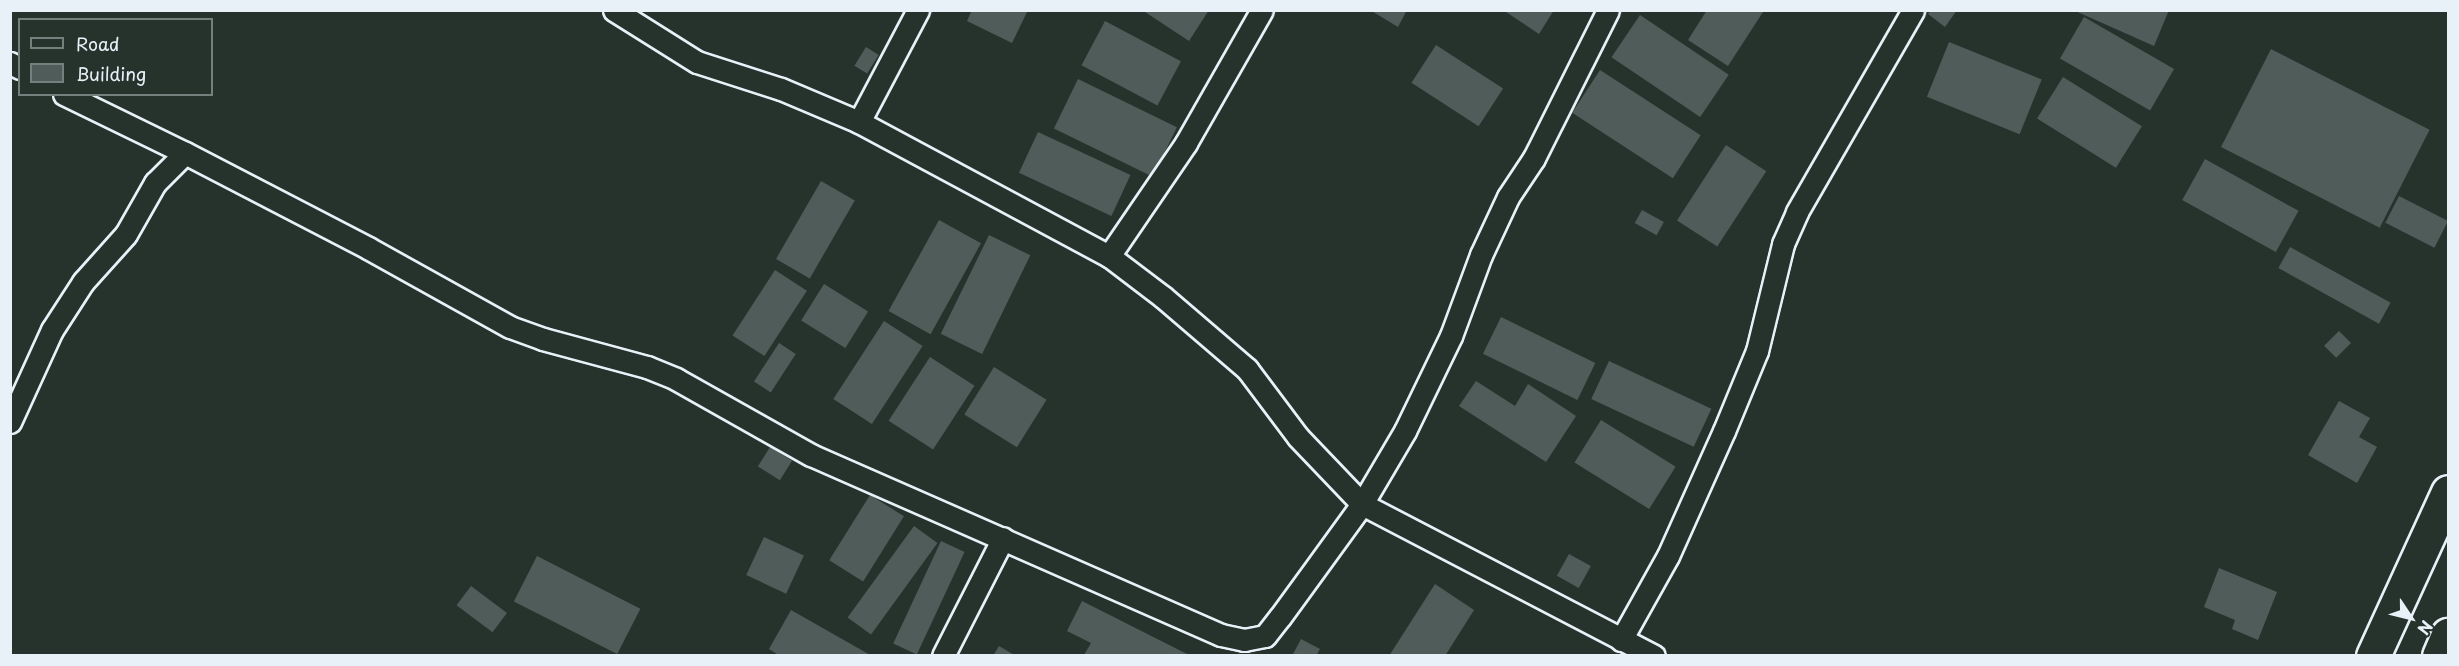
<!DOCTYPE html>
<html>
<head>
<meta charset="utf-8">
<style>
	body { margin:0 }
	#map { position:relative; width:2459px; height:666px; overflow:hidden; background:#26332d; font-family:"Playpen Sans",sans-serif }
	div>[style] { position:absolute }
	.building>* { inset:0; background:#505c59; transform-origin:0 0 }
	.roads { filter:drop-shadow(2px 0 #e8f1f8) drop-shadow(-2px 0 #e8f1f8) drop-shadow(0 2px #e8f1f8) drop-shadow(0 -2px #e8f1f8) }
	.minor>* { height:21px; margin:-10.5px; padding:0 10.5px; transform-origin:10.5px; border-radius:10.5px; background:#26332d }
	.primary>* { height:33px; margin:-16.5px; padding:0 16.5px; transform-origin:16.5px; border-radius:16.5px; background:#26332d }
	span { translate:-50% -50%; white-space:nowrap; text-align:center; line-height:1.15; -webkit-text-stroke:4.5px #26332d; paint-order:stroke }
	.frame { position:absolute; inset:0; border:12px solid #e8f1f8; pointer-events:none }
	.legend { position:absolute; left:18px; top:18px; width:195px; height:78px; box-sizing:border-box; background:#26332d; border:2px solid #747f7e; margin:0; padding:8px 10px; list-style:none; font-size:18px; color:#e8f1f8 }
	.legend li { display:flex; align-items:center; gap:12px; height:30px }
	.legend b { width:30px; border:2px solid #747f7e }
	.north { position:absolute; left:2381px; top:588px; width:60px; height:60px; -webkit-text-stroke:4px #26332d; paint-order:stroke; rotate:125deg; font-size:16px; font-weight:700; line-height:24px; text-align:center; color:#e8f1f8 }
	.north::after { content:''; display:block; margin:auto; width:21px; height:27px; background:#e8f1f8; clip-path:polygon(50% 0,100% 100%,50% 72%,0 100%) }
</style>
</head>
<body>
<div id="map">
	<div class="building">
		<div style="clip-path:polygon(972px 10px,1028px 10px,1012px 43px,967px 21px)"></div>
		<div style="clip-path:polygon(1142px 10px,1209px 10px,1189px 41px)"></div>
		<div style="clip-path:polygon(1370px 10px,1407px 10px,1398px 27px)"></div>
		<div style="clip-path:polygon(1503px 10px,1554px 10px,1539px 34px)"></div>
		<div style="clip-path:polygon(1707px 10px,1763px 12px,1728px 66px,1688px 40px)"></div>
		<div style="clip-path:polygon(1931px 10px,1957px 10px,1945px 27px,1928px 14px)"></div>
		<div style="clip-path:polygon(2073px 10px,2169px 10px,2154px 46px)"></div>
		<div style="left:1640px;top:15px;width:107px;height:51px;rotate:34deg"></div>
		<div style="left:2084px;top:17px;width:104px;height:48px;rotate:30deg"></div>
		<div style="left:1105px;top:21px;width:86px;height:50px;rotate:28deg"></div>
		<div style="left:1949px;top:42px;width:100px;height:59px;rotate:22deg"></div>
		<div style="left:1436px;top:45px;width:80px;height:45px;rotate:33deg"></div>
		<div style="left:866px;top:47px;width:15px;height:22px;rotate:32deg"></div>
		<div style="left:2271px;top:49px;width:178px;height:110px;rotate:27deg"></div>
		<div style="left:1600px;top:70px;width:120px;height:51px;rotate:33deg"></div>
		<div style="left:2063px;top:77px;width:93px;height:49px;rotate:32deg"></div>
		<div style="left:1078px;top:79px;width:110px;height:55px;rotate:26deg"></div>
		<div style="left:1038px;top:132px;width:102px;height:45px;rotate:25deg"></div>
		<div style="left:1726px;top:145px;width:48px;height:90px;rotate:33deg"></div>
		<div style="left:2205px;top:159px;width:107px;height:47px;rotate:29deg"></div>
		<div style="left:821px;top:181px;width:39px;height:90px;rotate:30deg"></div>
		<div style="left:2399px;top:196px;width:55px;height:30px;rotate:27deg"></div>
		<div style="left:1642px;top:210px;width:25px;height:15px;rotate:29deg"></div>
		<div style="left:939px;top:220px;width:48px;height:104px;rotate:29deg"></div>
		<div style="left:989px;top:235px;width:46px;height:110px;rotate:26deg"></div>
		<div style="left:2290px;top:247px;width:115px;height:24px;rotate:29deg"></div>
		<div style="left:775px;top:270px;width:38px;height:78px;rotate:33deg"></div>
		<div style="left:824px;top:284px;width:52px;height:43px;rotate:32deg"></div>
		<div style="left:1501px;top:317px;width:105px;height:41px;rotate:26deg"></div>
		<div style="left:884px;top:321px;width:46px;height:93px;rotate:33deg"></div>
		<div style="left:2339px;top:331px;width:17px;height:21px;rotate:45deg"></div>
		<div style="left:779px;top:343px;width:20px;height:46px;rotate:33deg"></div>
		<div style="left:930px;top:357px;width:53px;height:76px;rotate:33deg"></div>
		<div style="left:1609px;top:361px;width:113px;height:42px;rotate:25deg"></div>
		<div style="left:994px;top:367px;width:62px;height:56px;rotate:32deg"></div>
		<div style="clip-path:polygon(1476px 381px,1515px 406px,1528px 384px,1576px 416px,1546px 462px,1459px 406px)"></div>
		<div style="clip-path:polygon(2339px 401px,2370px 418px,2359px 437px,2377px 447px,2357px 483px,2308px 455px)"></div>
		<div style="left:1601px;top:420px;width:88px;height:50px;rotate:32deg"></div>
		<div style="left:770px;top:447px;width:26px;height:23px;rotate:32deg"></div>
		<div style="left:870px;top:495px;width:40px;height:77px;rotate:32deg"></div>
		<div style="left:914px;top:526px;width:29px;height:113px;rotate:36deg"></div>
		<div style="left:764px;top:537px;width:44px;height:42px;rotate:25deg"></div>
		<div style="left:941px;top:541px;width:26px;height:113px;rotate:25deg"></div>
		<div style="left:1569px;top:554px;width:25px;height:25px;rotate:29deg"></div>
		<div style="left:537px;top:556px;width:116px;height:51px;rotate:27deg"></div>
		<div style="clip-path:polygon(2219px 568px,2277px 592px,2258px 640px,2232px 629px,2235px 620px,2204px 607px)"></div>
		<div style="clip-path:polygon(1435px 584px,1474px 610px,1445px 656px,1389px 656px)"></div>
		<div style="left:471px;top:586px;width:45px;height:24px;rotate:37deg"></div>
		<div style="clip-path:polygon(1082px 601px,1191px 656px,1084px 655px,1091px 643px,1067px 631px)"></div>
		<div style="clip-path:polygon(791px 610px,872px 656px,780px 656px,769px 649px)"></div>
		<div style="clip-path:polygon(1301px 639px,1320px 649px,1316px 656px,1292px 656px)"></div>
		<div style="clip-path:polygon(999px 646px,1016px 656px,993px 656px)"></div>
	</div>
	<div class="roads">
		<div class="minor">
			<div style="left:614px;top:10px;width:98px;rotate:32.1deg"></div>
			<div style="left:697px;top:62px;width:88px;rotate:17.8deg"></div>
			<div style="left:781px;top:89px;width:85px;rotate:22.9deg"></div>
			<div style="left:859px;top:122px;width:284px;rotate:28.2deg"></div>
			<div style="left:1109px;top:256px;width:68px;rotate:37.2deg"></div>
			<div style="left:1163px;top:297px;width:111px;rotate:40.6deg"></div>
			<div style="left:1247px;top:369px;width:85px;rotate:53.1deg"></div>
			<div style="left:1298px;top:437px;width:93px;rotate:46.3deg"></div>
			<div style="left:1362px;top:504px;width:329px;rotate:27.5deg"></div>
			<div style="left:10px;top:63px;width:11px;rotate:27deg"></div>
			<div style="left:64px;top:94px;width:135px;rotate:26deg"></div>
			<div style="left:185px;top:153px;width:206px;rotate:27.4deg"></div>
			<div style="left:368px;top:248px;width:162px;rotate:29.1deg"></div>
			<div style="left:510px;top:327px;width:35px;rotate:20deg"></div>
			<div style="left:543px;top:339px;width:108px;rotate:15.1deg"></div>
			<div style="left:647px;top:367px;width:31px;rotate:22deg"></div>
			<div style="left:676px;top:379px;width:155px;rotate:29.4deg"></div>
			<div style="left:811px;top:455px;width:448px;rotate:23.7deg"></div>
			<div style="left:1221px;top:635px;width:24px;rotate:12deg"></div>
			<div style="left:1244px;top:640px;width:21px;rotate:-11deg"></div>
			<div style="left:1265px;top:636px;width:24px;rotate:-52deg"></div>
			<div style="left:1280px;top:617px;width:140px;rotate:-54deg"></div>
			<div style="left:1362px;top:504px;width:85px;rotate:-59.5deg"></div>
			<div style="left:1405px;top:431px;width:106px;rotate:-64.2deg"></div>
			<div style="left:1451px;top:336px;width:86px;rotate:-69.7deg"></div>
			<div style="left:1481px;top:255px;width:64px;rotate:-65deg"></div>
			<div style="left:1508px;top:197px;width:47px;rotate:-56.3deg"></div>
			<div style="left:1534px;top:158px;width:165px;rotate:-63.4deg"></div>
			<div style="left:859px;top:122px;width:127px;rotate:-62.2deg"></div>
			<div style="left:1109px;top:256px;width:137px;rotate:-55.7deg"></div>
			<div style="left:1186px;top:143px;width:153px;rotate:-60.3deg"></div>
			<div style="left:10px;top:422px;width:101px;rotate:-65.5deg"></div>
			<div style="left:52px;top:330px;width:57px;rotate:-57.1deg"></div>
			<div style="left:83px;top:282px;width:64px;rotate:-48.1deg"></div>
			<div style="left:126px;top:234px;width:59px;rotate:-60.4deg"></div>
			<div style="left:155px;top:183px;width:42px;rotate:-45deg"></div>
			<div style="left:1621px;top:640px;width:96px;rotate:-60.8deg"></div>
			<div style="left:1668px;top:556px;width:137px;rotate:-65.9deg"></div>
			<div style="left:1724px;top:431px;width:87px;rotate:-67.6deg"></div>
			<div style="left:1757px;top:351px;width:110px;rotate:-76.3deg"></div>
			<div style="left:1783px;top:244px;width:35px;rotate:-66deg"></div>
			<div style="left:1797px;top:212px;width:233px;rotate:-60.1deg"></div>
			<div style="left:943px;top:656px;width:132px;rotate:-63deg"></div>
		</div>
		<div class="primary">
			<div style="left:2373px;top:656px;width:180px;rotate:-65.4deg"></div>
			<div style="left:2439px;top:656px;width:23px;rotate:-67deg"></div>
		</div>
	</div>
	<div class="frame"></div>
	<ul class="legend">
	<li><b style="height:8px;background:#26332d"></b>Road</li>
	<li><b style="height:16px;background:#505c59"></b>Building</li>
	</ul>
	<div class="north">N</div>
</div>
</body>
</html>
